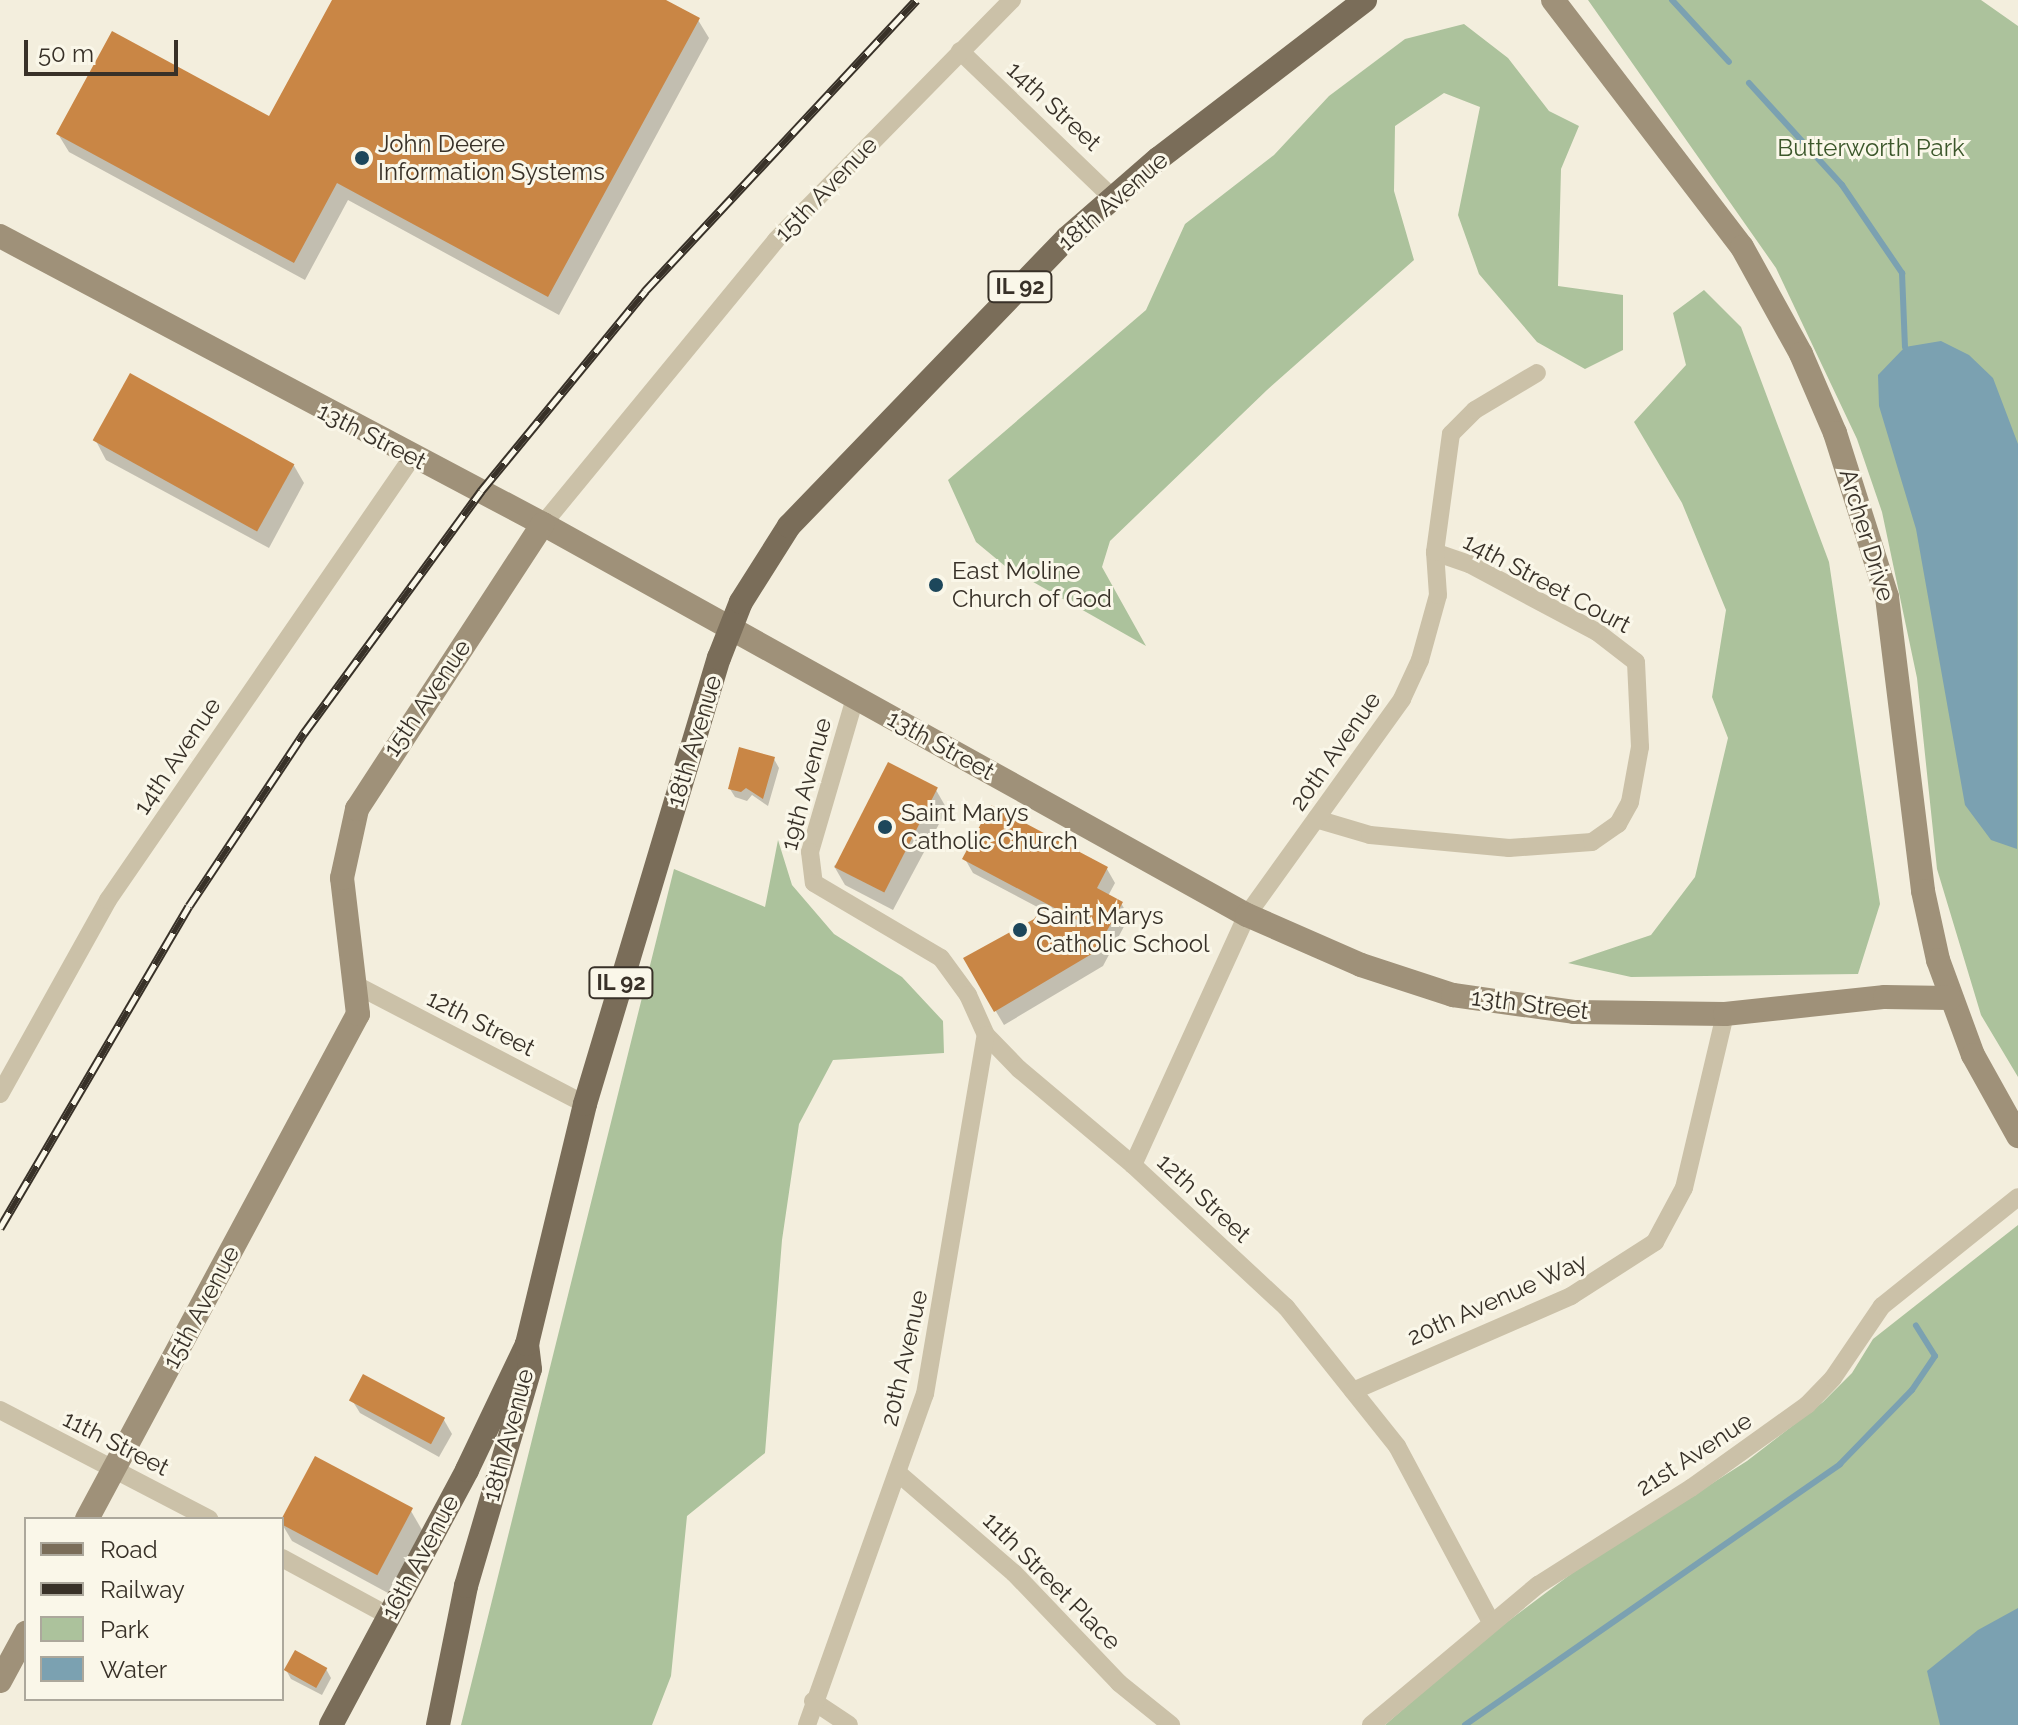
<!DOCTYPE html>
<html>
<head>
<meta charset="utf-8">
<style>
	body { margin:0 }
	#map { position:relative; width:2018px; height:1725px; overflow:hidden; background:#f3eedd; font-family:Raleway,sans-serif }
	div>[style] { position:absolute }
	.green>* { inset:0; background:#acc29c }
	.water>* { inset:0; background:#7ba1b1 }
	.shadow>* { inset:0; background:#0003 }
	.stream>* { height:6px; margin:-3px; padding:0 3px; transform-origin:3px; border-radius:3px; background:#7ba1b1 }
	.building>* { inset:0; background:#c98645; transform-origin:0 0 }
	.street>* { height:18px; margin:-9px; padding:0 9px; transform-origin:9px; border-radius:9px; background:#cbc1a8 }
	.secondary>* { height:24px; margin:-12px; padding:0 12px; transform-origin:12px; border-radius:12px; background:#9f9179 }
	.primary>* { height:24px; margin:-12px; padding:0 12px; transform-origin:12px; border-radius:12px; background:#7a6d59 }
	.rail>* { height:9px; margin-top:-4.5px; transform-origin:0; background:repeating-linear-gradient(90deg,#faf7e9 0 18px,#383128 0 36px); box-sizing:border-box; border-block:2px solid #383128 }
	.dots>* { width:22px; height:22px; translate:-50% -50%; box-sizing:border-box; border:4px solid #faf7e9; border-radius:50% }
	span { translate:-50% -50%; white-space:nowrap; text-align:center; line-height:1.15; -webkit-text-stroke:6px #faf7e9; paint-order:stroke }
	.shield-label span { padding:2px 6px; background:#faf7e9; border:2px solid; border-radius:6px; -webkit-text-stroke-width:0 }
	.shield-label { font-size:22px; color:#383128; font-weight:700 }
	.street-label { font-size:24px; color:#383128 }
	.poi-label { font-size:24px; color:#383128 }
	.left { translate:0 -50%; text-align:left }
	.park-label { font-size:24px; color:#3c572b }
	.legend { position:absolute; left:24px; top:1517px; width:260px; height:184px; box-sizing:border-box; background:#faf7e9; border:2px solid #aca89c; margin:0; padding:10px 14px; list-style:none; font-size:24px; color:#383128 }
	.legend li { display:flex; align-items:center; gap:16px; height:40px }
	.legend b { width:40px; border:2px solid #aca89c }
	.scale { position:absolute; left:24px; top:40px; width:154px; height:36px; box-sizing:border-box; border:4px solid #383128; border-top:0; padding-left:10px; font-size:24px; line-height:28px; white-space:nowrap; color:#383128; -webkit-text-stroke:6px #faf7e9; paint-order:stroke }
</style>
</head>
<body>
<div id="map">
	<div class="green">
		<div style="clip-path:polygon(1588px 0,1981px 0,2018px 26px,2018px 1077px,1981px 1015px,1937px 869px,1917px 678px,1882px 512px,1857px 439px,1776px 268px)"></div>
		<div style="clip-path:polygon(1464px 24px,1508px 58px,1549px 111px,1579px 126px,1561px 169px,1558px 286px,1623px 295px,1623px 350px,1585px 369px,1537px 342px,1479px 274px,1458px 215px,1480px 107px,1444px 93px,1395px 126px,1394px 191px,1414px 260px,1267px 390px,1110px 541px,1102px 567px,1146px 646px,1005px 566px,976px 542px,948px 480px,1146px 310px,1185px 224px,1274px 155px,1329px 96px,1405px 39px)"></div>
		<div style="clip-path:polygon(1704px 290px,1741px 327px,1829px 562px,1880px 904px,1858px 974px,1631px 977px,1568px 963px,1651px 935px,1695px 877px,1728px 738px,1712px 697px,1726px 610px,1682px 503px,1634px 422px,1686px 365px,1673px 313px)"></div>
		<div style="clip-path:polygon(778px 840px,792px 885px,834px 934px,902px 977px,943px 1021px,944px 1053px,833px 1060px,799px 1124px,782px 1240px,765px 1453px,687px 1516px,671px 1676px,652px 1725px,461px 1725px,674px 869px,765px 907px)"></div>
		<div style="clip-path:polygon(2018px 1225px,2018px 1725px,1385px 1725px,1479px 1643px,1575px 1571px,1747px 1461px,1823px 1402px,1852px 1373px,1873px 1339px)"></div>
	</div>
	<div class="water">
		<div style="clip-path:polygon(1941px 341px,1969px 355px,1993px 378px,2018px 444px,2017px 849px,1991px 840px,1965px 805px,1916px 529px,1879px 406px,1878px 375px,1905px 347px)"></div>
		<div style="clip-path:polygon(2018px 1608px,2018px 1725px,1940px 1725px,1927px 1671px,1978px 1630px)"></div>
	</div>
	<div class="shadow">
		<div style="clip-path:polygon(335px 0,662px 0,698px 20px,709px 38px,559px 315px,348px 200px,305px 280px,69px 152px,58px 134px,270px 119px)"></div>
		<div style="clip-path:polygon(96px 441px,293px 464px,304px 483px,269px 548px,106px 460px)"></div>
		<div style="clip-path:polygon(774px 759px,779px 768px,768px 806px,752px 795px,747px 801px,735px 797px,730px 789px)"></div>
		<div style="clip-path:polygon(936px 790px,947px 809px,893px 910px,845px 885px,834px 866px)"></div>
		<div style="clip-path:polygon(965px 859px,1107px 869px,1115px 883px,1108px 896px,1121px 903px,1129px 917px,1103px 966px,1004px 1025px,965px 959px,1038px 919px,1043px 910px,973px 873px)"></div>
		<div style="clip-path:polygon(352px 1400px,444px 1420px,452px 1434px,439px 1457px,360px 1413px)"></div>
		<div style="clip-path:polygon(315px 1459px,411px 1511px,422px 1530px,388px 1593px,292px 1541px,282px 1524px)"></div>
		<div style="clip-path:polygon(326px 1669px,331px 1678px,322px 1695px,291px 1679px,286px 1670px)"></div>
	</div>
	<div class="stream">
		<div style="left:1672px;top:0;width:84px;rotate:47.4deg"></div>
		<div style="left:1749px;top:83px;width:138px;rotate:47.6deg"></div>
		<div style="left:1842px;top:185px;width:107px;rotate:55.7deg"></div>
		<div style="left:1902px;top:273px;width:74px;rotate:87.7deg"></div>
		<div style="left:1465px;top:1725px;width:457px;rotate:-34.8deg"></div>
		<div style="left:1840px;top:1464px;width:103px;rotate:-45.8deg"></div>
		<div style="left:1912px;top:1390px;width:41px;rotate:-55.9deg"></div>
		<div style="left:1935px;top:1356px;width:36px;rotate:-122deg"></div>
	</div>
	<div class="building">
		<div style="clip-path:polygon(332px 0,666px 0,700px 18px,548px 297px,337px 183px,294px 263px,56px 134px,112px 31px,269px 116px)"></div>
		<div style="left:130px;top:373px;width:188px;height:77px;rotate:29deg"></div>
		<div style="clip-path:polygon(739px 747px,775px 757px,763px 799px,746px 788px,741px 792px,728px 789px)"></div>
		<div style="left:888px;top:762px;width:56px;height:118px;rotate:27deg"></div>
		<div style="clip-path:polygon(991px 805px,1108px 867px,1097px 888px,1123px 902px,1095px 952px,994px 1012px,963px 958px,1034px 919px,1042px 908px,1076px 926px,1079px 921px,962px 859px)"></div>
		<div style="left:363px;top:1374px;width:93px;height:30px;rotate:28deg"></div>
		<div style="left:315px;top:1456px;width:111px;height:76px;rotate:28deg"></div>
		<div style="left:295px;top:1650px;width:37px;height:23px;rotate:29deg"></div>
	</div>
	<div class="street">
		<div style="left:960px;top:51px;width:212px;rotate:43.9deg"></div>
		<div style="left:543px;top:524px;width:367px;rotate:-50.6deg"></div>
		<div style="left:776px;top:240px;width:337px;rotate:-45.5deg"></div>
		<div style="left:855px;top:698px;width:160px;rotate:106.3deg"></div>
		<div style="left:810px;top:852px;width:31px;rotate:83deg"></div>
		<div style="left:814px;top:883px;width:147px;rotate:30.6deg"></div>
		<div style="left:941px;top:958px;width:46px;rotate:53.9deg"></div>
		<div style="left:968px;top:995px;width:44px;rotate:65.8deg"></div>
		<div style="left:986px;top:1035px;width:47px;rotate:45.9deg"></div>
		<div style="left:1019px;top:1069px;width:149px;rotate:40.1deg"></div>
		<div style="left:1133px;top:1165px;width:209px;rotate:42.9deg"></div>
		<div style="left:1286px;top:1307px;width:178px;rotate:51.4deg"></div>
		<div style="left:1397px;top:1446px;width:197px;rotate:61.9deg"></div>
		<div style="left:1316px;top:819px;width:56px;rotate:16.5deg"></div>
		<div style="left:1370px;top:835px;width:140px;rotate:5.3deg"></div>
		<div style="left:1509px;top:848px;width:83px;rotate:-4.1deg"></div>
		<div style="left:1592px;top:842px;width:32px;rotate:-35deg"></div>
		<div style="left:1618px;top:824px;width:25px;rotate:-61deg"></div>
		<div style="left:1630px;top:802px;width:56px;rotate:-79.7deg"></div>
		<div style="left:1640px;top:747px;width:85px;rotate:-92.7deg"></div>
		<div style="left:1636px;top:662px;width:49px;rotate:-142.4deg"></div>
		<div style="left:1597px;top:632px;width:145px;rotate:-152deg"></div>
		<div style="left:1469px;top:564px;width:36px;rotate:-161deg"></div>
		<div style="left:356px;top:985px;width:258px;rotate:27.5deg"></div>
		<div style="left:0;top:1094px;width:222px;rotate:-60.9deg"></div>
		<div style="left:108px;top:900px;width:539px;rotate:-55.51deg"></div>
		<div style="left:1133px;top:1165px;width:275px;rotate:-65.5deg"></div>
		<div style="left:1247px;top:915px;width:266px;rotate:-54.3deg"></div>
		<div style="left:1402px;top:699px;width:43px;rotate:-65.2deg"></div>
		<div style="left:1420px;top:660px;width:67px;rotate:-74.5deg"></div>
		<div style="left:1438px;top:595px;width:43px;rotate:-94deg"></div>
		<div style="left:1435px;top:552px;width:119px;rotate:-82.3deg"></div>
		<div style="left:1451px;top:434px;width:34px;rotate:-45deg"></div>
		<div style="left:1475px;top:410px;width:72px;rotate:-30.8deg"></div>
		<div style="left:1353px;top:1391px;width:238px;rotate:-23.5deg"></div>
		<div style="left:1571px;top:1296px;width:100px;rotate:-32.7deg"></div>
		<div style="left:1655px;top:1242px;width:61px;rotate:-61.8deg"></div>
		<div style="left:1684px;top:1188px;width:179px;rotate:-76.7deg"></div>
		<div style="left:0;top:1410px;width:236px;rotate:27.5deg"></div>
		<div style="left:898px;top:1473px;width:153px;rotate:40.8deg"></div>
		<div style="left:1014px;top:1573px;width:152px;rotate:46.3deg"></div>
		<div style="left:1119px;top:1683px;width:67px;rotate:38.9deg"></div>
		<div style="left:282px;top:1558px;width:122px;rotate:28.5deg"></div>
		<div style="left:813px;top:1701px;width:43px;rotate:33.7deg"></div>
		<div style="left:807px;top:1725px;width:351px;rotate:-70.4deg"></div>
		<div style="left:925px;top:1394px;width:364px;rotate:-80.4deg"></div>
		<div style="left:1371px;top:1725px;width:218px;rotate:-40deg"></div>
		<div style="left:1538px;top:1585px;width:181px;rotate:-32.4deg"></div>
		<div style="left:1691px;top:1488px;width:143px;rotate:-35.6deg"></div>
		<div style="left:1807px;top:1405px;width:37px;rotate:-46deg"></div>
		<div style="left:1833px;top:1378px;width:87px;rotate:-55.8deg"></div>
		<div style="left:1882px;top:1306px;width:174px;rotate:-38.7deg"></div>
	</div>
	<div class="secondary">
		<div style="left:1553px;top:0;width:311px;rotate:52.6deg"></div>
		<div style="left:1742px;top:247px;width:122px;rotate:61.1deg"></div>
		<div style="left:1801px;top:354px;width:86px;rotate:66.7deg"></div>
		<div style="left:1835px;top:433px;width:172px;rotate:72.4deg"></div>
		<div style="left:1887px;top:597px;width:296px;rotate:83deg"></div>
		<div style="left:1923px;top:891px;width:71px;rotate:77.7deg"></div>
		<div style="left:1938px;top:960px;width:101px;rotate:69.8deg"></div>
		<div style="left:1973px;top:1055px;width:93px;rotate:60.9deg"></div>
		<div style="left:0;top:236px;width:615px;rotate:27.94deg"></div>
		<div style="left:543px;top:524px;width:805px;rotate:29.05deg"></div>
		<div style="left:1247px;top:915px;width:124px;rotate:23.7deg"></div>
		<div style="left:1361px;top:965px;width:97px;rotate:18.1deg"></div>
		<div style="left:1453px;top:995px;width:122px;rotate:8deg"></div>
		<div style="left:1574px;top:1012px;width:151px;rotate:0.8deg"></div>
		<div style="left:1725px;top:1014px;width:161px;rotate:-6.1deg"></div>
		<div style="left:1885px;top:997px;width:65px;rotate:0.9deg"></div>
		<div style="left:87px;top:1519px;width:573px;rotate:-61.78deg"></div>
		<div style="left:358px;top:1014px;width:137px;rotate:-96.7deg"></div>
		<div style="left:342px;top:878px;width:71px;rotate:-77.7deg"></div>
		<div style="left:357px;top:809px;width:340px;rotate:-56.9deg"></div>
		<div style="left:0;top:1681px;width:55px;rotate:-61.6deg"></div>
	</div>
	<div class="primary">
		<div style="left:331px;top:1725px;width:289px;rotate:-61.9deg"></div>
		<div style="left:467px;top:1470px;width:140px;rotate:-64.5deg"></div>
		<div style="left:438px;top:1725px;width:142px;rotate:-78.6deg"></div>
		<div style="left:466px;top:1586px;width:226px;rotate:-73.6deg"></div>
		<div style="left:530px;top:1369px;width:25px;rotate:-97deg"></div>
		<div style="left:527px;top:1344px;width:247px;rotate:-76.4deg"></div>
		<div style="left:585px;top:1104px;width:466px;rotate:-73.3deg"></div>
		<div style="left:719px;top:658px;width:60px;rotate:-68.6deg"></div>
		<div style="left:741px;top:602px;width:90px;rotate:-57.7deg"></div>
		<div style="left:789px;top:526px;width:400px;rotate:-46deg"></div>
		<div style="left:1067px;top:238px;width:121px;rotate:-41deg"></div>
		<div style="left:1158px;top:159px;width:261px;rotate:-37.5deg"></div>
	</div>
	<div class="rail">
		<div style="left:0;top:1228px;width:373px;rotate:-59.6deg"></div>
		<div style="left:189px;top:906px;width:208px;rotate:-56.4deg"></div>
		<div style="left:304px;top:733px;width:300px;rotate:-53.8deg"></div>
		<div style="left:481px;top:491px;width:259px;rotate:-50.6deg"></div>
		<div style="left:645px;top:291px;width:398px;rotate:-47deg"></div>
	</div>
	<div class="dots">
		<div style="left:362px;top:158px;background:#1d475b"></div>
		<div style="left:936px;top:585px;background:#1d475b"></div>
		<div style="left:885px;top:827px;background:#1d475b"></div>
		<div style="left:1020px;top:930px;background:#1d475b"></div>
	</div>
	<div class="shield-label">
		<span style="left:1020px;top:287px">IL 92</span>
		<span style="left:621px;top:983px">IL 92</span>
	</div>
	<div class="street-label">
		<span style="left:1054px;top:106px;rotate:43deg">14th Street</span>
		<span style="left:826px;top:189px;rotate:-46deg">15th Avenue</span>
		<span style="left:1113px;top:201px;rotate:-41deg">18th Avenue</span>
		<span style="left:372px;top:436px;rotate:27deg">13th Street</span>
		<span style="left:1867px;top:535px;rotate:73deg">Archer Drive</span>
		<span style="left:1547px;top:583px;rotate:28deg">14th Street Court</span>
		<span style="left:427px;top:698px;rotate:-56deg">15th Avenue</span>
		<span style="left:694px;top:741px;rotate:-73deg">18th Avenue</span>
		<span style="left:941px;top:745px;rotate:29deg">13th Street</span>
		<span style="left:1335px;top:751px;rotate:-55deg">20th Avenue</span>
		<span style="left:177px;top:756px;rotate:-56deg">14th Avenue</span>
		<span style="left:806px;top:784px;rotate:-75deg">19th Avenue</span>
		<span style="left:1530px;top:1004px;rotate:7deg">13th Street</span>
		<span style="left:481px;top:1023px;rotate:27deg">12th Street</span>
		<span style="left:1204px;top:1198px;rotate:43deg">12th Street</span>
		<span style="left:1497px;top:1299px;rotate:-24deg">20th Avenue Way</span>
		<span style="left:201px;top:1307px;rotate:-62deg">15th Avenue</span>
		<span style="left:904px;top:1358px;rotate:-77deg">20th Avenue</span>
		<span style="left:508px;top:1435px;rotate:-75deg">18th Avenue</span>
		<span style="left:116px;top:1443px;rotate:27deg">11th Street</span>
		<span style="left:1694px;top:1454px;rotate:-33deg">21st Avenue</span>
		<span style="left:420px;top:1557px;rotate:-62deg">16th Avenue</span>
		<span style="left:1052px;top:1581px;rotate:45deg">11th Street Place</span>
	</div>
	<div class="poi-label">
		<span class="left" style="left:378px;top:158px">John Deere<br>Information Systems</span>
		<span class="left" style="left:952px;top:585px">East Moline<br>Church of God</span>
		<span class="left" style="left:901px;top:827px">Saint Marys<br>Catholic Church</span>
		<span class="left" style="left:1036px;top:930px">Saint Marys<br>Catholic School</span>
	</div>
	<div class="park-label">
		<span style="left:1871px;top:148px">Butterworth Park</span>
	</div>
	<ul class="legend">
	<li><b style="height:10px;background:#7a6d59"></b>Road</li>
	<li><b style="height:10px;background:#383128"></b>Railway</li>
	<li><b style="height:22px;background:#acc29c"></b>Park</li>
	<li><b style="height:22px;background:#7ba1b1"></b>Water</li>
	</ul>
	<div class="scale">50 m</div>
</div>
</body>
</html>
